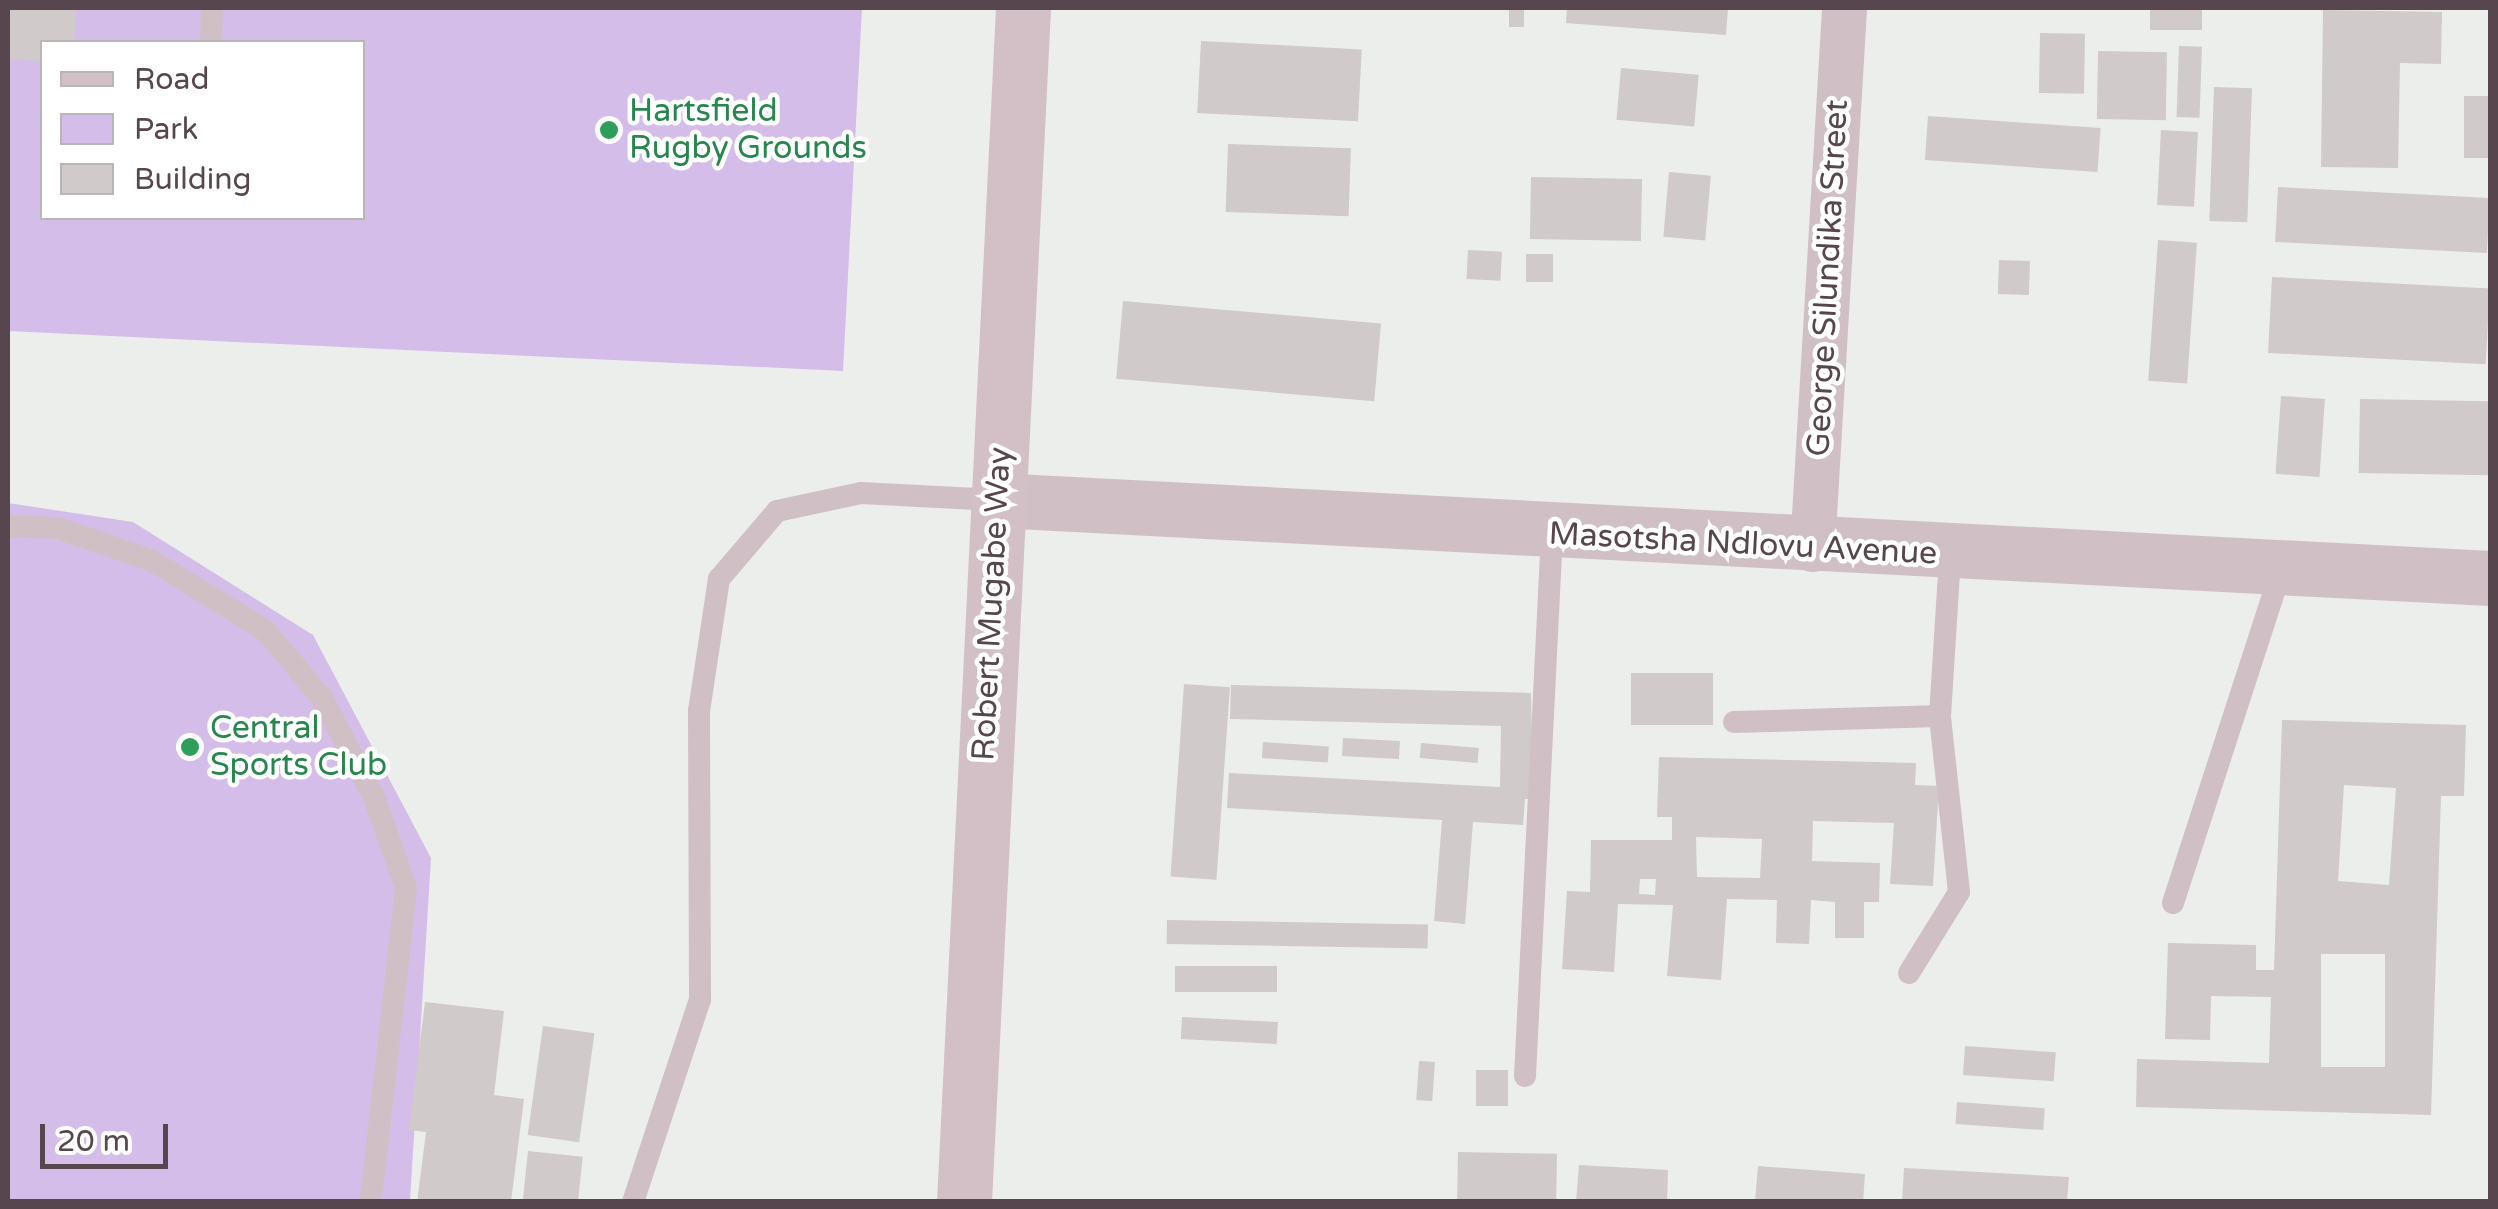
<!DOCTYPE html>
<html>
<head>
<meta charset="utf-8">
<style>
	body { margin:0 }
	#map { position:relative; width:2498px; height:1209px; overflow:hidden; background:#eceeec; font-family:"Varela Round",sans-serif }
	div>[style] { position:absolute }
	.green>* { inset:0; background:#d4bde9 }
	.building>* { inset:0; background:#d0caca; transform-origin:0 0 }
	.service>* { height:22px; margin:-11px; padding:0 11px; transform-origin:11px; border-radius:11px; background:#d0c0c6 }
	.minor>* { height:45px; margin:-22.5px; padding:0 22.5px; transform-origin:22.5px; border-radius:22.5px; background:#d0c0c6 }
	.tertiary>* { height:55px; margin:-27.5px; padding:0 27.5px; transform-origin:27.5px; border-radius:27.5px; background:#d0c0c6 }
	.secondary>* { height:55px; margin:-27.5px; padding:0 27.5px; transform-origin:27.5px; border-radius:27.5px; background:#d3c0c7 }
	.dots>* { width:28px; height:28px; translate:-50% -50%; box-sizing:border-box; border:5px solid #fff; border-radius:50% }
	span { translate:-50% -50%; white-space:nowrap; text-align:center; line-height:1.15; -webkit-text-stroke:9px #fff; paint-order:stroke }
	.leisure-label { font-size:32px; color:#27864d }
	.left { translate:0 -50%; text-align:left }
	.street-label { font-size:32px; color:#57464d }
	.frame { position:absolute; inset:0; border:10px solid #57464d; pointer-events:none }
	.legend { position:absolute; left:40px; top:40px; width:325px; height:180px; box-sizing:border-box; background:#fff; border:2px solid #bcb5b8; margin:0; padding:12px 18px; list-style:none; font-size:30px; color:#57464d }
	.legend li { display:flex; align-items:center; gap:20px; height:50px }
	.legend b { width:50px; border:2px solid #bcb5b8 }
	.scale { position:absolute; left:40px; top:1124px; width:128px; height:45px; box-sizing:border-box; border:5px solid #57464d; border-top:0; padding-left:12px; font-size:30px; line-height:35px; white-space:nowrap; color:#57464d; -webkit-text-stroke:8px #fff; paint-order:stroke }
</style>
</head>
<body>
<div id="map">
	<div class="green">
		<div style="clip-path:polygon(evenodd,8px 8px,862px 8px,843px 371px,8px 331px,8px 8px,42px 42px,362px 42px,362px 218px,42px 218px,42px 42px)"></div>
		<div style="clip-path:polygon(8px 503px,133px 522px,313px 635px,431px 858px,410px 1201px,8px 1201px)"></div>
	</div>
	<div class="building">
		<div style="clip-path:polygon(8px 8px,76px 8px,74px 42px,42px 42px,42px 61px,8px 59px)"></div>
		<div style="left:1509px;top:8px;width:15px;height:19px"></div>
		<div style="clip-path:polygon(1567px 8px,1728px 8px,1726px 35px,1566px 23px)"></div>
		<div style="left:2150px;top:8px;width:52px;height:22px"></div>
		<div style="clip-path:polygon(2323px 10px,2442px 12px,2441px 64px,2400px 63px,2398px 168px,2321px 167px)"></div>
		<div style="left:2040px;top:33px;width:45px;height:60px;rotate:1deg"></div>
		<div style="left:1201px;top:41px;width:161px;height:72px;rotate:3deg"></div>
		<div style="left:2179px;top:46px;width:23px;height:71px;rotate:2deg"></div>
		<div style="left:2098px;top:51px;width:69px;height:68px;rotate:1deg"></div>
		<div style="left:1621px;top:68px;width:78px;height:52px;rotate:5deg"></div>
		<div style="left:2214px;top:87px;width:38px;height:134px;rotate:2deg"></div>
		<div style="left:2490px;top:96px;width:62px;height:26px;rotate:90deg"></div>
		<div style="left:1928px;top:116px;width:173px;height:44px;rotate:4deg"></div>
		<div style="left:2161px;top:130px;width:37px;height:75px;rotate:3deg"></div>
		<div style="left:1228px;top:144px;width:123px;height:68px;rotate:2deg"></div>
		<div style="left:1669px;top:172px;width:42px;height:65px;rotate:5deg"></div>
		<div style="left:1531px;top:177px;width:111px;height:62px;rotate:1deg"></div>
		<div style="left:2278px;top:187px;width:212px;height:55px;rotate:3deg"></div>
		<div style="left:2158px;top:240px;width:39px;height:141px;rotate:4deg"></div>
		<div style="left:1468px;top:250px;width:34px;height:29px;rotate:3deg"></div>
		<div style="left:1526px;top:254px;width:27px;height:28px"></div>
		<div style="left:1999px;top:260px;width:31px;height:34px;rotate:2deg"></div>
		<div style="left:2272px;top:277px;width:218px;height:76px;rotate:3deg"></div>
		<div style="left:1123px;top:301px;width:259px;height:78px;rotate:5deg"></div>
		<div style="left:2281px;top:396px;width:44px;height:78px;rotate:4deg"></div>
		<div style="left:2360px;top:399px;width:130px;height:74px;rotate:1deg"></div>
		<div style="left:1713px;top:673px;width:52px;height:82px;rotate:90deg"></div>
		<div style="left:1184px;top:684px;width:46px;height:193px;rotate:4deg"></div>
		<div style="clip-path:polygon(1231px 685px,1531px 693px,1533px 799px,1525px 799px,1523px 825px,1473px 822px,1465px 924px,1434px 921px,1442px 820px,1227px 808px,1229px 773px,1500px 787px,1501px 726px,1230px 719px)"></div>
		<div style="clip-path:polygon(evenodd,2282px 720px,2466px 725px,2464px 796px,2441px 796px,2431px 1115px,2136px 1107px,2137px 1059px,2269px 1063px,2271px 997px,2211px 996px,2210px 1040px,2165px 1039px,2168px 943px,2256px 945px,2256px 970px,2274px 970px,2282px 720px,2344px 785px,2396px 788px,2389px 885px,2338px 881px,2344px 785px,2282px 720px,2321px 954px,2385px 954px,2385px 1067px,2321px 1067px,2321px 954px)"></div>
		<div style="left:1343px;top:738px;width:57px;height:18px;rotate:3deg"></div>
		<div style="left:1263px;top:742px;width:66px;height:16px;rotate:4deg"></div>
		<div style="left:1421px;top:743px;width:58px;height:15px;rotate:5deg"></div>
		<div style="clip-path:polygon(evenodd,1659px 757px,1916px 763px,1915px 785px,1939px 786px,1933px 886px,1890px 884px,1894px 823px,1813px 821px,1812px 861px,1880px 863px,1879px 902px,1864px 902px,1864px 938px,1835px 938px,1835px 902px,1811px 900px,1809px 944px,1776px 943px,1777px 900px,1727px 899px,1721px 980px,1667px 976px,1673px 905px,1618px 904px,1614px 972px,1562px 969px,1567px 891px,1590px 892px,1591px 840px,1672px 840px,1672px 817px,1657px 817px,1659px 757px,1696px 837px,1762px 839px,1760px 878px,1697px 877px,1696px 837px,1659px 757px,1640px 879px,1656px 879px,1655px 895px,1639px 894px,1640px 879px)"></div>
		<div style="left:1167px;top:920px;width:261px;height:24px;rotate:1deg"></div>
		<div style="left:1175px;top:966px;width:102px;height:26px"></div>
		<div style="clip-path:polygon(425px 1002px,504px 1011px,494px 1095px,524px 1099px,511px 1202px,417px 1202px,426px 1132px,409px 1130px)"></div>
		<div style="left:1182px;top:1017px;width:96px;height:22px;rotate:3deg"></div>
		<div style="left:543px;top:1026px;width:52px;height:110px;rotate:8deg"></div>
		<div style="left:1965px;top:1046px;width:91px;height:29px;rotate:4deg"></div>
		<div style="left:1419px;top:1061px;width:16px;height:39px;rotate:4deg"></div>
		<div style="left:1476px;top:1070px;width:32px;height:36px"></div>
		<div style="left:1957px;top:1102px;width:88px;height:22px;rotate:4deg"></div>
		<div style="left:528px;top:1151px;width:55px;height:51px;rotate:6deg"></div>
		<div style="left:1458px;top:1152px;width:99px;height:48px;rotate:1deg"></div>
		<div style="clip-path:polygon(1579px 1165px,1668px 1170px,1667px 1202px,1576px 1202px)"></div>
		<div style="clip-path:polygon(1758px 1166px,1865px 1174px,1863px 1202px,1755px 1202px)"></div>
		<div style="clip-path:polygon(1904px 1168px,2069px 1177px,2067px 1202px,1902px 1202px)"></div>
	</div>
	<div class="service">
		<div style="left:211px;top:42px;width:34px;rotate:-88deg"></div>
		<div style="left:8px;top:526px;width:49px;rotate:2.3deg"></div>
		<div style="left:57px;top:528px;width:99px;rotate:18.8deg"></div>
		<div style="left:151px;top:560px;width:134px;rotate:31.6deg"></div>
		<div style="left:265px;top:630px;width:89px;rotate:50deg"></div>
		<div style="left:322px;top:698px;width:112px;rotate:62.3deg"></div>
		<div style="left:374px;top:797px;width:96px;rotate:70.6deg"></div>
		<div style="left:406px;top:888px;width:316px;rotate:96.4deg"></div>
		<div style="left:1734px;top:722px;width:206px;rotate:-1.7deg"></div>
		<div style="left:2173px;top:903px;width:350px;rotate:-72deg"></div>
		<div style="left:1909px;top:973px;width:95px;rotate:-58.3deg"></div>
		<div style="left:1959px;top:892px;width:177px;rotate:-96.2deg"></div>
		<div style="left:1940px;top:716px;width:160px;rotate:-86.4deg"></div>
		<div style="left:1525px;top:1076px;width:543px;rotate:-87.15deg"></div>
		<div style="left:633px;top:1202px;width:213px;rotate:-71.7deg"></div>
		<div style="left:700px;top:1000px;width:289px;rotate:-90.2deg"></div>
		<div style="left:699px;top:711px;width:134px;rotate:-81.4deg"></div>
		<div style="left:719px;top:579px;width:89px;rotate:-49.5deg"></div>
		<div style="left:777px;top:511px;width:86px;rotate:-12.1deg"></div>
		<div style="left:861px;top:493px;width:135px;rotate:3deg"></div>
	</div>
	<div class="minor">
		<div style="left:1812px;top:549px;width:542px;rotate:-86.61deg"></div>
	</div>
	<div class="tertiary">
		<div style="left:996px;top:500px;width:1496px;rotate:2.99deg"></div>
	</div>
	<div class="secondary">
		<div style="left:964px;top:1202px;width:1195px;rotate:-87.17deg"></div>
	</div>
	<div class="dots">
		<div style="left:609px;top:130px;background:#2e9e5b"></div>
		<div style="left:190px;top:747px;background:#2e9e5b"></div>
	</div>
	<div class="leisure-label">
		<span class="left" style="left:629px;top:130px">Hartsfield<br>Rugby Grounds</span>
		<span class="left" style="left:210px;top:747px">Central<br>Sports Club</span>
	</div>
	<div class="street-label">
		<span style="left:1828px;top:278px;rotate:-87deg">George Silundika Street</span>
		<span style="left:1743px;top:544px;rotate:3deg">Masotsha Ndlovu Avenue</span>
		<span style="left:992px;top:604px;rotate:-87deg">Robert Mugabe Way</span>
	</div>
	<div class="frame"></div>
	<ul class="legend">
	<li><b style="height:12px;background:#d3c0c7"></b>Road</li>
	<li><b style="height:28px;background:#d4bde9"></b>Park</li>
	<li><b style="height:28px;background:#d0caca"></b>Building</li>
	</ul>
	<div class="scale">20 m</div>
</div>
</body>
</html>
